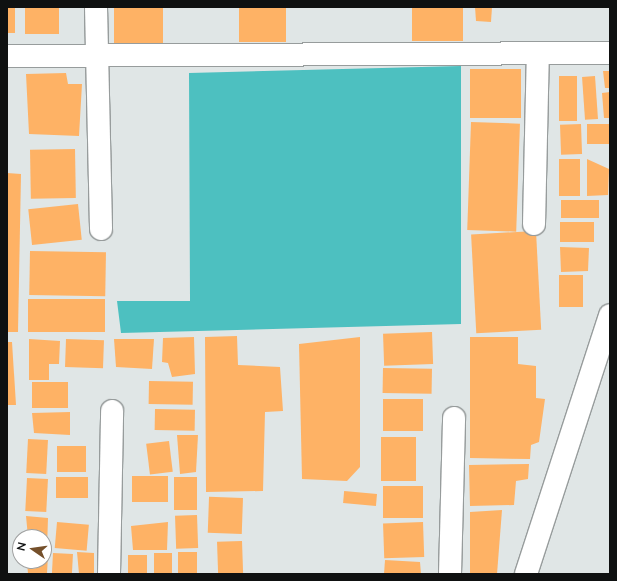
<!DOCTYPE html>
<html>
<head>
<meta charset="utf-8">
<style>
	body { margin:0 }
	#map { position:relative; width:617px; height:581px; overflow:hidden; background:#e0e6e6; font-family:Lato,sans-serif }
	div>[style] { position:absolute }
	.forest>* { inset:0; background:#4dc0c0 }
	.building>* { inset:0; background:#feb265; transform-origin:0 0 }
	.roads { filter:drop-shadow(1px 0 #979c9c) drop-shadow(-1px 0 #979c9c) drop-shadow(0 1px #979c9c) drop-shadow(0 -1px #979c9c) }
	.minor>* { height:22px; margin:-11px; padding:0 11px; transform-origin:11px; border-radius:11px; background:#fff }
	span { translate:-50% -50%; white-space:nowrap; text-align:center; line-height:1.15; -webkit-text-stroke:4px #fff; paint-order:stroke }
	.frame { position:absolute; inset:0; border:8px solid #0f1111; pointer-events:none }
	.north { position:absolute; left:12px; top:529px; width:40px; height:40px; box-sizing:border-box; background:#fff; border:1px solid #9fa0a0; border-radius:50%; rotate:283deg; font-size:11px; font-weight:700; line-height:16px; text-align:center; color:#0f1111 }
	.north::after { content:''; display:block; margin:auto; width:14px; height:18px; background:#75502b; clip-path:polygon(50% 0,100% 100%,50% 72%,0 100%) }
</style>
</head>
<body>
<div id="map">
	<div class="forest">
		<div style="clip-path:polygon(461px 66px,461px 324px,121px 333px,117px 301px,190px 301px,189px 73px)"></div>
	</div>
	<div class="building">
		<div style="left:7px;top:7px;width:8px;height:26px"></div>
		<div style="left:25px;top:7px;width:34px;height:27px"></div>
		<div style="left:114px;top:7px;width:49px;height:36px"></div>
		<div style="left:239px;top:7px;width:47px;height:35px"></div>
		<div style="left:412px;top:7px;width:51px;height:34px"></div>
		<div style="clip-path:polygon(475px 7px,492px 7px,491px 22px,476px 21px)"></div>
		<div style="left:470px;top:69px;width:51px;height:49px"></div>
		<div style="clip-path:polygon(603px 71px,610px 71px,610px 88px,605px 88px)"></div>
		<div style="clip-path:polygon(66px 73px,68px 84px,82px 84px,79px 136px,29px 134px,26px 74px)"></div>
		<div style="left:559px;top:76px;width:18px;height:45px"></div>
		<div style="left:595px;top:76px;width:43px;height:13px;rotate:86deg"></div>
		<div style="clip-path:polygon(610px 92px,610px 118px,604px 118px,602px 93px)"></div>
		<div style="left:471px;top:122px;width:49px;height:108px;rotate:2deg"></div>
		<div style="left:581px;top:124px;width:30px;height:21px;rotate:88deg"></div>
		<div style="left:610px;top:124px;width:20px;height:23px;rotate:90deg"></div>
		<div style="left:75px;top:149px;width:49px;height:45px;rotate:89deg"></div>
		<div style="left:580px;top:159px;width:37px;height:21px;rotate:90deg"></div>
		<div style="clip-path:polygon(587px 159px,609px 169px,608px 195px,587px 196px)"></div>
		<div style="clip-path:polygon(7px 173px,21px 174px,18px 332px,7px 332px)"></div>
		<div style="left:561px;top:200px;width:38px;height:18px"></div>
		<div style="left:78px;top:204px;width:36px;height:50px;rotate:84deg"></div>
		<div style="left:560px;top:222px;width:34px;height:20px"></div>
		<div style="left:536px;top:231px;width:99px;height:65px;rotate:87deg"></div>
		<div style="clip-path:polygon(560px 247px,589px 248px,588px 271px,561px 272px)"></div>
		<div style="left:30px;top:251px;width:76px;height:44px;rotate:1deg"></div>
		<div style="left:559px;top:275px;width:24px;height:32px"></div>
		<div style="left:28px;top:299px;width:77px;height:33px"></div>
		<div style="left:432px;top:332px;width:32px;height:49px;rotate:88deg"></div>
		<div style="clip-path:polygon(237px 336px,238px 365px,280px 367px,283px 411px,265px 412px,263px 491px,206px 492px,205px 337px)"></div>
		<div style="clip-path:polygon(194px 337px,195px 374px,172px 377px,168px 363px,162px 362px,163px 338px)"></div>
		<div style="clip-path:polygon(360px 337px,360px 467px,347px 481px,302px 479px,299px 344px)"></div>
		<div style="clip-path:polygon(470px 337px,518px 337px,518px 364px,536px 366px,536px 398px,545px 399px,539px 442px,531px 445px,530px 459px,470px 458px)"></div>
		<div style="clip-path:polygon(29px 339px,60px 341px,59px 364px,49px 364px,49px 380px,29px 380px)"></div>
		<div style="left:66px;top:339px;width:38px;height:28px;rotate:2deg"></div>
		<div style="clip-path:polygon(114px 339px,154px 339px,152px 369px,116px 367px)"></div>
		<div style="clip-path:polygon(7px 342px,12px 342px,16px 405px,7px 405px)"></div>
		<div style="left:383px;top:368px;width:49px;height:25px;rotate:1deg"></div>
		<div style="left:149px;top:381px;width:44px;height:23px;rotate:1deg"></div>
		<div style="left:68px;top:382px;width:26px;height:36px;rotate:90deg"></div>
		<div style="left:383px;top:399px;width:40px;height:32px"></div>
		<div style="left:155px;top:409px;width:40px;height:21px;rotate:1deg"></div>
		<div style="clip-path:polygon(70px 412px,70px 435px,34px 433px,32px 413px)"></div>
		<div style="clip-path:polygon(177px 435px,198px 435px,196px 472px,180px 474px)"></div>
		<div style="left:381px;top:437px;width:35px;height:44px"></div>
		<div style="left:28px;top:439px;width:20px;height:34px;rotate:3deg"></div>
		<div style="left:169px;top:441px;width:31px;height:23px;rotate:83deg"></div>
		<div style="left:57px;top:446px;width:29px;height:26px"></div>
		<div style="clip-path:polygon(529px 464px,528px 479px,516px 481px,514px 505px,470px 506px,469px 465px)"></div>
		<div style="left:132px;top:476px;width:36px;height:26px"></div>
		<div style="left:56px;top:477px;width:32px;height:21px"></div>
		<div style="left:174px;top:477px;width:23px;height:33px"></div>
		<div style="left:27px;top:478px;width:21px;height:33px;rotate:3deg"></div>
		<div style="left:383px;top:486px;width:40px;height:32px"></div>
		<div style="left:377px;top:494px;width:12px;height:33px;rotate:95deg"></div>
		<div style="left:243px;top:498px;width:36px;height:34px;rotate:92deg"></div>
		<div style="clip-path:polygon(502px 510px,497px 574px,470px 574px,470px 512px)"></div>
		<div style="left:197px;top:515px;width:33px;height:22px;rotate:88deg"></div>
		<div style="clip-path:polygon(26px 516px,48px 518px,47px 549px,44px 549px,44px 537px,28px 537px)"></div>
		<div style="left:57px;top:522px;width:32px;height:26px;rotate:5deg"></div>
		<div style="clip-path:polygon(168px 522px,167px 550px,133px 550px,131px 526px)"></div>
		<div style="left:423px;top:522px;width:35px;height:40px;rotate:88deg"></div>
		<div style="left:242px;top:541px;width:33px;height:25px;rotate:88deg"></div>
		<div style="clip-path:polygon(77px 552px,94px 553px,94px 574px,79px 574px)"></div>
		<div style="left:197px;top:552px;width:22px;height:19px;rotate:90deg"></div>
		<div style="left:53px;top:553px;width:20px;height:21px;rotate:3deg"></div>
		<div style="left:154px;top:553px;width:18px;height:21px"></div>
		<div style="clip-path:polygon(44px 554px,48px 554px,47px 574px,28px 574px,27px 561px,44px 561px)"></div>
		<div style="left:128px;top:555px;width:19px;height:19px"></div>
		<div style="clip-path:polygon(385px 560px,420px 562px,421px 574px,384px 574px)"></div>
	</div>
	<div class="roads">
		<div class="minor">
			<div style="left:96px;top:7px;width:222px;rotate:88.7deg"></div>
			<div style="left:7px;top:56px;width:603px;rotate:-0.29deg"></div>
			<div style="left:534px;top:224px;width:170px;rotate:-88.7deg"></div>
			<div style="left:109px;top:574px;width:163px;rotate:-88.9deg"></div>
			<div style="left:450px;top:574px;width:156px;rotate:-88.5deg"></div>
			<div style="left:526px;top:574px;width:272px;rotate:-72deg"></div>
		</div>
	</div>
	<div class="frame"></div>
	<div class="north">N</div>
</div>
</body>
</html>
